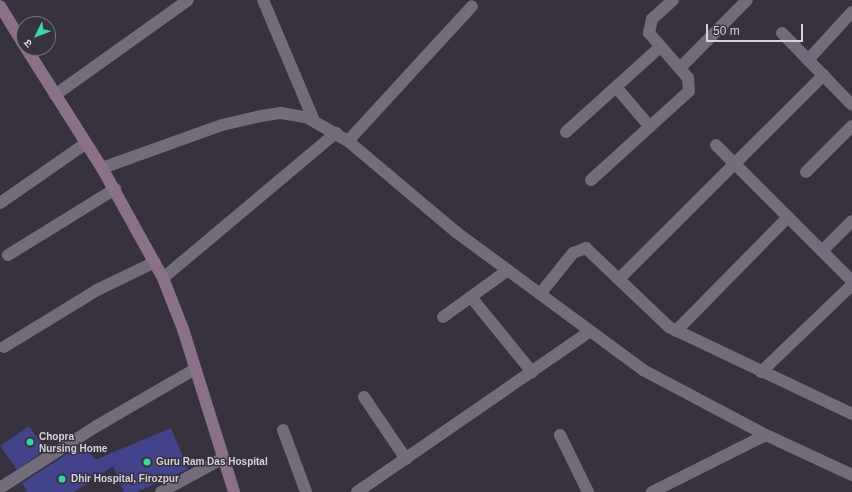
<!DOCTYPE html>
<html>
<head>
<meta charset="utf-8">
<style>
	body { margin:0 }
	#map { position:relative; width:852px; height:492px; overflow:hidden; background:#38323e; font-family:Arial,"Noto Sans Devanagari",sans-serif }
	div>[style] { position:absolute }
	.building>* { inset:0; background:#42438b; transform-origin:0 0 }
	.street>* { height:12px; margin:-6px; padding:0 6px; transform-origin:6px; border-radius:6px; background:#736c7a }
	.secondary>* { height:12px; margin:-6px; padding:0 6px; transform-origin:6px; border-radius:6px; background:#8b708a }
	.dots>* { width:11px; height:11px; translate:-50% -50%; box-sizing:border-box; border:2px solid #38323e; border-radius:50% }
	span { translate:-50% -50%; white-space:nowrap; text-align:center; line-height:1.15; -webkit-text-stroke:3px #38323e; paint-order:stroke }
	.poi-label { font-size:10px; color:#d6d2da; font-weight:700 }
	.left { translate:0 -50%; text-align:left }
	.north { position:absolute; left:16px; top:16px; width:40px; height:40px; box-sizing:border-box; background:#38323e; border:1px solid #77727c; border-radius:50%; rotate:227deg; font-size:11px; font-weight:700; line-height:16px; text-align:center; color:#d6d2da }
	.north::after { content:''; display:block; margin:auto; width:14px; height:18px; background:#3bd4a4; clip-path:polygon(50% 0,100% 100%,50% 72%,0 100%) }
	.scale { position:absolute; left:706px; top:24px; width:97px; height:18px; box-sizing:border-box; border:2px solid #d6d2da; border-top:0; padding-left:5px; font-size:12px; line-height:14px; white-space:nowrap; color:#d6d2da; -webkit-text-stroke:3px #38323e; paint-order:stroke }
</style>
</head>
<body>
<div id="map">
	<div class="building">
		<div style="left:29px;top:426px;width:29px;height:35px;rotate:55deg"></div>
		<div style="clip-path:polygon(171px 428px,188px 469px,137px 492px,124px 492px,113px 466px,74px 492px,27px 492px,22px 483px,84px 443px,95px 460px)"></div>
	</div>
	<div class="street">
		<div style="left:263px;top:0;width:131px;rotate:67.1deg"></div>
		<div style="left:782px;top:33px;width:100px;rotate:45.8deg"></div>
		<div style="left:808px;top:60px;width:65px;rotate:-47.5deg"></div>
		<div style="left:680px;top:68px;width:95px;rotate:-45.4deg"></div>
		<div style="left:616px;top:87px;width:52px;rotate:49.6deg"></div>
		<div style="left:55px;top:95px;width:163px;rotate:-35.5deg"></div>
		<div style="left:566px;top:132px;width:127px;rotate:-42.1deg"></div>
		<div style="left:348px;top:141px;width:183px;rotate:-47.4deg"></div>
		<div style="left:716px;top:145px;width:192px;rotate:45deg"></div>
		<div style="left:102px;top:168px;width:127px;rotate:-19.7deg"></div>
		<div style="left:222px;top:125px;width:40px;rotate:-13deg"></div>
		<div style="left:261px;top:116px;width:20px;rotate:-9deg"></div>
		<div style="left:281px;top:113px;width:27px;rotate:10deg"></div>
		<div style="left:308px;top:118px;width:46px;rotate:29.9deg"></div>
		<div style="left:348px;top:141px;width:141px;rotate:40.1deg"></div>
		<div style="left:456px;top:232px;width:232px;rotate:36.4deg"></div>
		<div style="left:643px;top:370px;width:139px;rotate:27.9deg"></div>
		<div style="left:766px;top:435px;width:95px;rotate:24.9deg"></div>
		<div style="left:806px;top:172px;width:65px;rotate:-45deg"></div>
		<div style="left:591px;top:180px;width:132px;rotate:-42.2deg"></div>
		<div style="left:689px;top:91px;width:13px;rotate:-94deg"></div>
		<div style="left:688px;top:78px;width:60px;rotate:-130.9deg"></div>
		<div style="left:649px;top:33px;width:14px;rotate:-78deg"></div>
		<div style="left:652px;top:19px;width:28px;rotate:-42deg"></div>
		<div style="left:0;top:203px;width:103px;rotate:-34.8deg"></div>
		<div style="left:822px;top:251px;width:42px;rotate:-45deg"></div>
		<div style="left:8px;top:255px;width:126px;rotate:-31.7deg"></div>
		<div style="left:163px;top:278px;width:226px;rotate:-40deg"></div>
		<div style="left:619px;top:279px;width:289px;rotate:-44.9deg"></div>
		<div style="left:540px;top:294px;width:53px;rotate:-51.2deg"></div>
		<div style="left:573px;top:253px;width:14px;rotate:-21deg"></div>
		<div style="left:586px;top:248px;width:115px;rotate:43.6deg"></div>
		<div style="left:669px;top:327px;width:203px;rotate:25.4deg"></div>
		<div style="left:471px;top:297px;width:97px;rotate:50.9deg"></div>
		<div style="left:443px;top:317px;width:80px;rotate:-35.9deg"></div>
		<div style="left:676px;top:331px;width:160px;rotate:-45.5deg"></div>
		<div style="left:4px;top:347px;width:109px;rotate:-31.5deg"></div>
		<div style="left:97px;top:290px;width:64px;rotate:-25.8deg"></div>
		<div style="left:761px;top:372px;width:126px;rotate:-43.7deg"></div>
		<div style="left:364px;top:397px;width:75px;rotate:55.9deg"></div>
		<div style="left:283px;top:430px;width:66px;rotate:69.6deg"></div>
		<div style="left:560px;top:435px;width:64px;rotate:63.8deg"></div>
		<div style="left:0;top:488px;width:113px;rotate:-32.7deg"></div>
		<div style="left:95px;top:427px;width:116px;rotate:-30.1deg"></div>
		<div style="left:161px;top:492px;width:71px;rotate:-28.7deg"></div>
		<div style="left:357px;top:492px;width:283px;rotate:-34.6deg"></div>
		<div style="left:652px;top:492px;width:127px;rotate:-26.6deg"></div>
	</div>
	<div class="secondary">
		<div style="left:0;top:6px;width:46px;rotate:58.4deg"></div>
		<div style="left:26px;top:48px;width:142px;rotate:57.7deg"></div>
		<div style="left:102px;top:168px;width:126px;rotate:61deg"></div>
		<div style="left:163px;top:278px;width:55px;rotate:68.6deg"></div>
		<div style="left:183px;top:329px;width:171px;rotate:72.6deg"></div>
	</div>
	<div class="dots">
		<div style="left:30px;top:442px;background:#3bd4a4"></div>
		<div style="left:147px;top:462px;background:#3bd4a4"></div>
		<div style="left:62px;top:479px;background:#3bd4a4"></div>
	</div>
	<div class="poi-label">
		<span class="left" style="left:39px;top:442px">Chopra<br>Nursing Home</span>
		<span class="left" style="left:156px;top:462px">Guru Ram Das Hospital</span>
		<span class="left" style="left:71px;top:479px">Dhir Hospital, Firozpur</span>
	</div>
	<div class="north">उ</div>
	<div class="scale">50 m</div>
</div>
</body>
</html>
